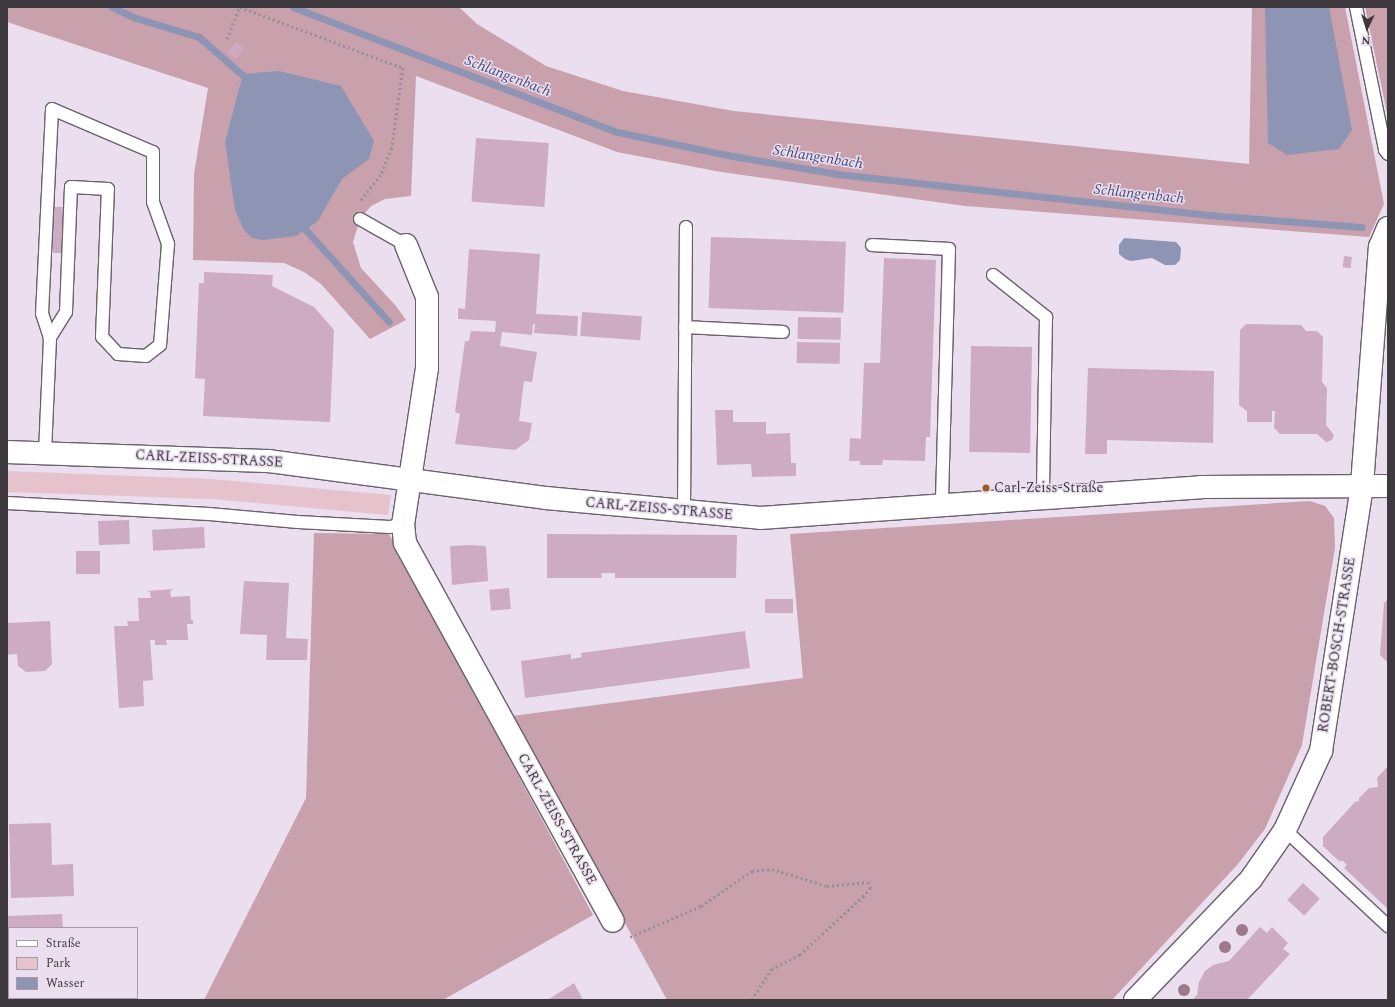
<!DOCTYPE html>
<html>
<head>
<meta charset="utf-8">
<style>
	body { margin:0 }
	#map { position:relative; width:1395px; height:1007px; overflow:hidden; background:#eadeef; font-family:Spectral,serif }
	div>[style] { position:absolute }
	.green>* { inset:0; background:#e6c2cc }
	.forest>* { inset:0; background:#c9a1ad }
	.water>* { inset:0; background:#8d94b4 }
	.stream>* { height:7px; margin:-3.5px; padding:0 3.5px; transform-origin:3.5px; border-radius:3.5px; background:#8d94b4 }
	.building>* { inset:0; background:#cdabc2; transform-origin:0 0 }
	.path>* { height:2.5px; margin-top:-1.25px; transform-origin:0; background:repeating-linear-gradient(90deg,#968e9a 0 2px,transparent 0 5px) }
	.roads { filter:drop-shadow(1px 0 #6b606e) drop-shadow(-1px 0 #6b606e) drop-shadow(0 1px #6b606e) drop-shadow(0 -1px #6b606e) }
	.service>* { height:12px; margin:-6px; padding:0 6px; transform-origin:6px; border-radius:6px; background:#fff }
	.minor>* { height:22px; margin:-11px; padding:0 11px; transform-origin:11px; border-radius:11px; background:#fff }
	.trees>* { width:12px; height:12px; margin:-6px; border-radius:50%; background:#9c7a8c }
	.dots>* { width:11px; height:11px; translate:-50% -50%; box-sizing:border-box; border:2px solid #eadeef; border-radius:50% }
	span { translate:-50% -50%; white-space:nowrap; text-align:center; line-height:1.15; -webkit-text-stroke:3px #eadeef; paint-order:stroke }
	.street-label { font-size:14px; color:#3d393f }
	.poi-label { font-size:14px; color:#3d393f }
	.left { translate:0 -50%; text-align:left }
	.water-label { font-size:15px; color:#464d7c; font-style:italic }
	.frame { position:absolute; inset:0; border:8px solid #3d393f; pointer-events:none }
	.legend { position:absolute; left:8px; top:927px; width:130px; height:72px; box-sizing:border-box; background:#eadeef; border:1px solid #a59ca9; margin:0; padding:5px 7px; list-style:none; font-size:12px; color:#3d393f }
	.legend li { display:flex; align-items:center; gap:8px; height:20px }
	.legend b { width:20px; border:1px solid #a59ca9 }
	.north { position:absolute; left:1347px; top:8px; width:40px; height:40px; -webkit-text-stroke:3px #eadeef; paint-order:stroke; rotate:184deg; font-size:11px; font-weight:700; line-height:16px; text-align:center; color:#3d393f }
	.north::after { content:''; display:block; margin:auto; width:14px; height:18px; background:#3d393f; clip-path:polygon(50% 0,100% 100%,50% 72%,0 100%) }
</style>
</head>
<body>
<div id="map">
	<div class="green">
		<div style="clip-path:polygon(7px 471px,211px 479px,391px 495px,388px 515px,212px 499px,7px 492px)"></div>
	</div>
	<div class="forest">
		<div style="clip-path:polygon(7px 7px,459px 7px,477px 24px,546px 66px,623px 91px,734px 111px,1249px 164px,1252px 7px,1345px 7px,1384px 204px,1369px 237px,965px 206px,721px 172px,617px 152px,416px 76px,411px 196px,385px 199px,371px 206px,360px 219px,353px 242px,361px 268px,396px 306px,406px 320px,370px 339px,321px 284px,304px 272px,284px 263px,193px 260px,194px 174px,208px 88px,7px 22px)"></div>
		<div style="clip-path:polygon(1365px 7px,1388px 7px,1388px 118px)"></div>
		<div style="clip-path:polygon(1310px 501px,1325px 506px,1334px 518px,1335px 548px,1302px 745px,1265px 829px,1238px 864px,1112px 1000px,667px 1000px,512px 716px,803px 678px,790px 534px)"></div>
		<div style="clip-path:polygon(314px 533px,389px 534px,593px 915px,443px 1000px,204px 1000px,306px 798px)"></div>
	</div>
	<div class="water">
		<div style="clip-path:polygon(1265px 7px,1329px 7px,1352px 130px,1339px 149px,1287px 155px,1268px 143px)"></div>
		<div style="clip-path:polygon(279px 71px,341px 86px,374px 141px,369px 159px,342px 179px,318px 221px,296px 236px,262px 240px,252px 238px,244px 230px,235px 210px,225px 142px,243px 74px)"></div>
		<div style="clip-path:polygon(1124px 238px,1176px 242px,1181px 248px,1180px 260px,1175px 265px,1165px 265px,1152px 258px,1131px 261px,1125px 259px,1119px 254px,1119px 245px)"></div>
	</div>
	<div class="stream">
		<div style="left:112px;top:7px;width:26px;rotate:25deg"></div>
		<div style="left:136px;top:18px;width:66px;rotate:16.8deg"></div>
		<div style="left:199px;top:37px;width:67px;rotate:41.3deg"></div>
		<div style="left:293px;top:7px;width:347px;rotate:21.1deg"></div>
		<div style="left:617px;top:132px;width:112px;rotate:11.8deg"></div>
		<div style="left:727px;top:155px;width:112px;rotate:9.8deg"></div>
		<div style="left:837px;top:174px;width:374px;rotate:6.3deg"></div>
		<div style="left:1209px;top:215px;width:153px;rotate:4.5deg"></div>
		<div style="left:302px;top:221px;width:9px;rotate:69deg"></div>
		<div style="left:305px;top:229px;width:125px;rotate:47.9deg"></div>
	</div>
	<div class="building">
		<div style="left:236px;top:42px;width:10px;height:13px;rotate:37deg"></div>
		<div style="left:476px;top:138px;width:73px;height:64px;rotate:4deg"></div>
		<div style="left:53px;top:207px;width:12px;height:46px"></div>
		<div style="left:711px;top:237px;width:135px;height:71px;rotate:2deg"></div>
		<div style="clip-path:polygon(469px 249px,540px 254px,536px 314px,578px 316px,577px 336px,534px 333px,535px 324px,533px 324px,532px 335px,502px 332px,500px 346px,537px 352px,532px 382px,524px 381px,519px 421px,532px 423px,529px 440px,515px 450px,455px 444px,460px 414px,455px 412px,465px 341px,469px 341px,471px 331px,495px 332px,496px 321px,458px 319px,458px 308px,465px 309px)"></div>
		<div style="left:1344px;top:256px;width:8px;height:11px;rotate:7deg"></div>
		<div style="clip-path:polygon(884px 258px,936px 260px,930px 437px,926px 437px,925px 461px,883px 460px,882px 465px,860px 465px,860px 461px,849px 461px,850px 438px,861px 439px,864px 363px,880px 363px)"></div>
		<div style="clip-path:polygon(204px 272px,273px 275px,272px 286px,314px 307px,334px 330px,330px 422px,203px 416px,205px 379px,195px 378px,199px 283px,204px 283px)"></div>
		<div style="left:582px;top:312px;width:60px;height:24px;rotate:4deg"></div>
		<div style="left:798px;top:317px;width:43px;height:22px;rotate:1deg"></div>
		<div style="clip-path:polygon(1246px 324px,1301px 325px,1306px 331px,1317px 331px,1323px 337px,1322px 382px,1327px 388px,1326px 425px,1334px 435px,1332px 440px,1326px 442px,1317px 434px,1280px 434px,1274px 428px,1275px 411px,1272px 411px,1272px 422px,1247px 422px,1247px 411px,1239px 405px,1240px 330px)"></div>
		<div style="left:797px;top:342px;width:43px;height:21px;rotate:1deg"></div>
		<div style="left:971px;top:346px;width:61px;height:106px;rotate:1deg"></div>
		<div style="clip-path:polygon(1088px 368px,1214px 371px,1213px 443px,1107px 440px,1107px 454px,1085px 454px)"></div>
		<div style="clip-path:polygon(715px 410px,733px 410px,733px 422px,766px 422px,766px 434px,790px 433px,791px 463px,796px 463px,796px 476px,752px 477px,751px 464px,717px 465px)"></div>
		<div style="left:129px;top:520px;width:24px;height:31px;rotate:88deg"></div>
		<div style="left:204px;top:527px;width:21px;height:52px;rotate:87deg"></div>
		<div style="clip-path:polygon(547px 534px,737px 535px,736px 578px,615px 578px,615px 573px,601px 573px,602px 578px,547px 578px)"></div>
		<div style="clip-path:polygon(469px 545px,486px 546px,488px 581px,452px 585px,450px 546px)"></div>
		<div style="left:100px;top:551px;width:23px;height:24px;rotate:90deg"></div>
		<div style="clip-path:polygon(244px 581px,289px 583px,286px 638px,308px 639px,307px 660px,266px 660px,267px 635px,240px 634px)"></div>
		<div style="left:509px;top:588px;width:21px;height:20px;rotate:85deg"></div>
		<div style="clip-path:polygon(174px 589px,170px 591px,171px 597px,190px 596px,191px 620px,193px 620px,193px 624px,187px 624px,188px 640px,166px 640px,167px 645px,155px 645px,155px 640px,150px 640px,153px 680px,143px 681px,144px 706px,119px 708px,114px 626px,128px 626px,127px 621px,139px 621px,138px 598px,151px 598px,150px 592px,147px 591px)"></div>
		<div style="left:765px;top:599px;width:28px;height:14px"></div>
		<div style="clip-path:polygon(1388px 599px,1388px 663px,1380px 655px,1384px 603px)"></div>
		<div style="clip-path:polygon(50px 621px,52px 664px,45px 671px,26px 672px,18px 666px,17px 654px,7px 655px,7px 623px)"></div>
		<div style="clip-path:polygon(745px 631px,750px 668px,525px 698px,521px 661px,571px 654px,571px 659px,582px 657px,581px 653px)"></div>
		<div style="clip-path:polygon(1386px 768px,1388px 768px,1388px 909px,1344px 868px,1347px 865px,1343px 861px,1339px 861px,1323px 846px,1323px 837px,1355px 802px,1359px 801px,1359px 798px,1369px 788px,1378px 787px,1377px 778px)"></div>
		<div style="clip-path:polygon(51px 823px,52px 865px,73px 864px,74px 896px,11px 898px,9px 824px)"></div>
		<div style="left:1303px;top:883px;width:23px;height:23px;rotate:43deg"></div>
		<div style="clip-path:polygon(62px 914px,63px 928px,9px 928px,9px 998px,65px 1000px,7px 1000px,7px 916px)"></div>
		<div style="clip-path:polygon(1260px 927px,1267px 933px,1272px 927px,1288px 943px,1283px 949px,1290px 954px,1247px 1000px,1192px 1000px,1197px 995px,1199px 982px,1205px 971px,1213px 965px,1229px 961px)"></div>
		<div style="clip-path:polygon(574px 983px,583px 1000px,549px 1000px,549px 999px)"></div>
	</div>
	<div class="path">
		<div style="left:240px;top:7px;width:174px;rotate:20.5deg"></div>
		<div style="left:403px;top:68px;width:81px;rotate:97.8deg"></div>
		<div style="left:392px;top:148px;width:29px;rotate:112deg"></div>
		<div style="left:381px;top:175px;width:34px;rotate:128deg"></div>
		<div style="left:227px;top:39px;width:34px;rotate:-69deg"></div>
		<div style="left:630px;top:937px;width:77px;rotate:-23.6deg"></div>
		<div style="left:701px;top:906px;width:62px;rotate:-34.5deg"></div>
		<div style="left:752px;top:871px;width:20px;rotate:-6deg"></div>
		<div style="left:772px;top:869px;width:58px;rotate:17.2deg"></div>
		<div style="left:827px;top:886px;width:41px;rotate:-5.6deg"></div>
		<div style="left:868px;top:882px;width:7px;rotate:63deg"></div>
		<div style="left:871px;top:888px;width:11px;rotate:131deg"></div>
		<div style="left:864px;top:896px;width:87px;rotate:137.3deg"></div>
		<div style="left:800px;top:955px;width:31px;rotate:153deg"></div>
		<div style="left:772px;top:969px;width:37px;rotate:123deg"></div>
	</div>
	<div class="roads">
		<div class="service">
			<div style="left:1356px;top:7px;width:146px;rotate:78.5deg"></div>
			<div style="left:1385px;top:150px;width:5px;rotate:53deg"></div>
			<div style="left:360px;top:219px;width:53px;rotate:29.5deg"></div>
			<div style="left:872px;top:245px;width:77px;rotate:3deg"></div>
			<div style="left:949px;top:249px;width:256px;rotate:91.6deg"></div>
			<div style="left:993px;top:275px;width:68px;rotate:38.4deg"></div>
			<div style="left:1046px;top:317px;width:180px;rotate:91deg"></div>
			<div style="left:685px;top:327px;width:98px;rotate:2.9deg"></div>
			<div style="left:45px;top:453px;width:115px;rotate:-87.5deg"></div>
			<div style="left:50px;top:338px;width:25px;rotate:-108deg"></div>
			<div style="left:42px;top:314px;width:205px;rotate:-87.2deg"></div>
			<div style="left:52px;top:109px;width:110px;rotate:23.1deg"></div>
			<div style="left:153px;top:152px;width:50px;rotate:90deg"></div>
			<div style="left:153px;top:202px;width:45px;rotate:70.3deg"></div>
			<div style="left:168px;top:244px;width:101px;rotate:94.5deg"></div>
			<div style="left:160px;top:345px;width:18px;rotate:142deg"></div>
			<div style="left:146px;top:356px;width:28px;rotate:-176deg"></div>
			<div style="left:118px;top:354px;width:23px;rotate:-133deg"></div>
			<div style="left:102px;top:337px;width:148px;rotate:-87.7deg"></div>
			<div style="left:108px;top:189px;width:37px;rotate:-177deg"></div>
			<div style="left:71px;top:187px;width:125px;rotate:92.3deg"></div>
			<div style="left:66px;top:312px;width:31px;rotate:122deg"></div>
			<div style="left:7px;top:503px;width:202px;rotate:3.1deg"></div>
			<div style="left:209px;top:514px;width:89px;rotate:5.1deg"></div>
			<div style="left:298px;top:522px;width:92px;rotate:3.1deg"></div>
			<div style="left:390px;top:527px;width:13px;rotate:-13deg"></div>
			<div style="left:684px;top:511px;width:284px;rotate:-89.6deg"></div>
			<div style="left:1285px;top:830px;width:141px;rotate:43deg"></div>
		</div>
		<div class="minor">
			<div style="left:406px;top:245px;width:56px;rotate:68deg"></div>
			<div style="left:427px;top:297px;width:71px;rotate:90deg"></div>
			<div style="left:427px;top:368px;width:158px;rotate:98.7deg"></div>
			<div style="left:403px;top:524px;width:19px;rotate:84deg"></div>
			<div style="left:405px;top:543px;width:431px;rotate:61.2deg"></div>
			<div style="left:7px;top:452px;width:262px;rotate:2deg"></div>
			<div style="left:269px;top:461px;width:279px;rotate:7.6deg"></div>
			<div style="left:546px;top:498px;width:215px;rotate:5.3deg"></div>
			<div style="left:760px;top:518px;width:442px;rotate:-4deg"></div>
			<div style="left:1201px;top:487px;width:187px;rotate:-0.3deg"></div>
			<div style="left:1135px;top:1000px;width:168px;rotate:-46.2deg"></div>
			<div style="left:1251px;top:879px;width:60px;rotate:-55.2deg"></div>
			<div style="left:1285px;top:830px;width:87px;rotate:-65.5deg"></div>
			<div style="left:1321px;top:751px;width:269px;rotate:-81.2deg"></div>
			<div style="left:1362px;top:485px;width:239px;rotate:-85.7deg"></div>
			<div style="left:1380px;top:247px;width:21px;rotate:-67deg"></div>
		</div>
	</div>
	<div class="trees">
		<div style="left:1242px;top:930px"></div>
		<div style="left:1225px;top:947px"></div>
		<div style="left:1184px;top:990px"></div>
	</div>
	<div class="dots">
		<div style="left:986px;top:488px;background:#9b5e22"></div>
	</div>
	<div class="street-label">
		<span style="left:209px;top:459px;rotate:3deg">CARL-ZEISS-STRASSE</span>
		<span style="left:659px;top:509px;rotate:5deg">CARL-ZEISS-STRASSE</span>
		<span style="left:1337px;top:645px;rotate:-81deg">ROBERT-BOSCH-STRASSE</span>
		<span style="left:557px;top:819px;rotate:61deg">CARL-ZEISS-STRASSE</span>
	</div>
	<div class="poi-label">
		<span class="left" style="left:994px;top:488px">Carl-Zeiss-Straße</span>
	</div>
	<div class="water-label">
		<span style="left:508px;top:76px;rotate:21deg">Schlangenbach</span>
		<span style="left:818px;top:157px;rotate:9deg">Schlangenbach</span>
		<span style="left:1139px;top:194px;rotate:6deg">Schlangenbach</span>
	</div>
	<div class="frame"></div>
	<ul class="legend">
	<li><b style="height:5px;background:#fff"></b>Straße</li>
	<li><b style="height:11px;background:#e6c2cc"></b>Park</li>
	<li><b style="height:11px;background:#8d94b4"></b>Wasser</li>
	</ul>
	<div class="north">N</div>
</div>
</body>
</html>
